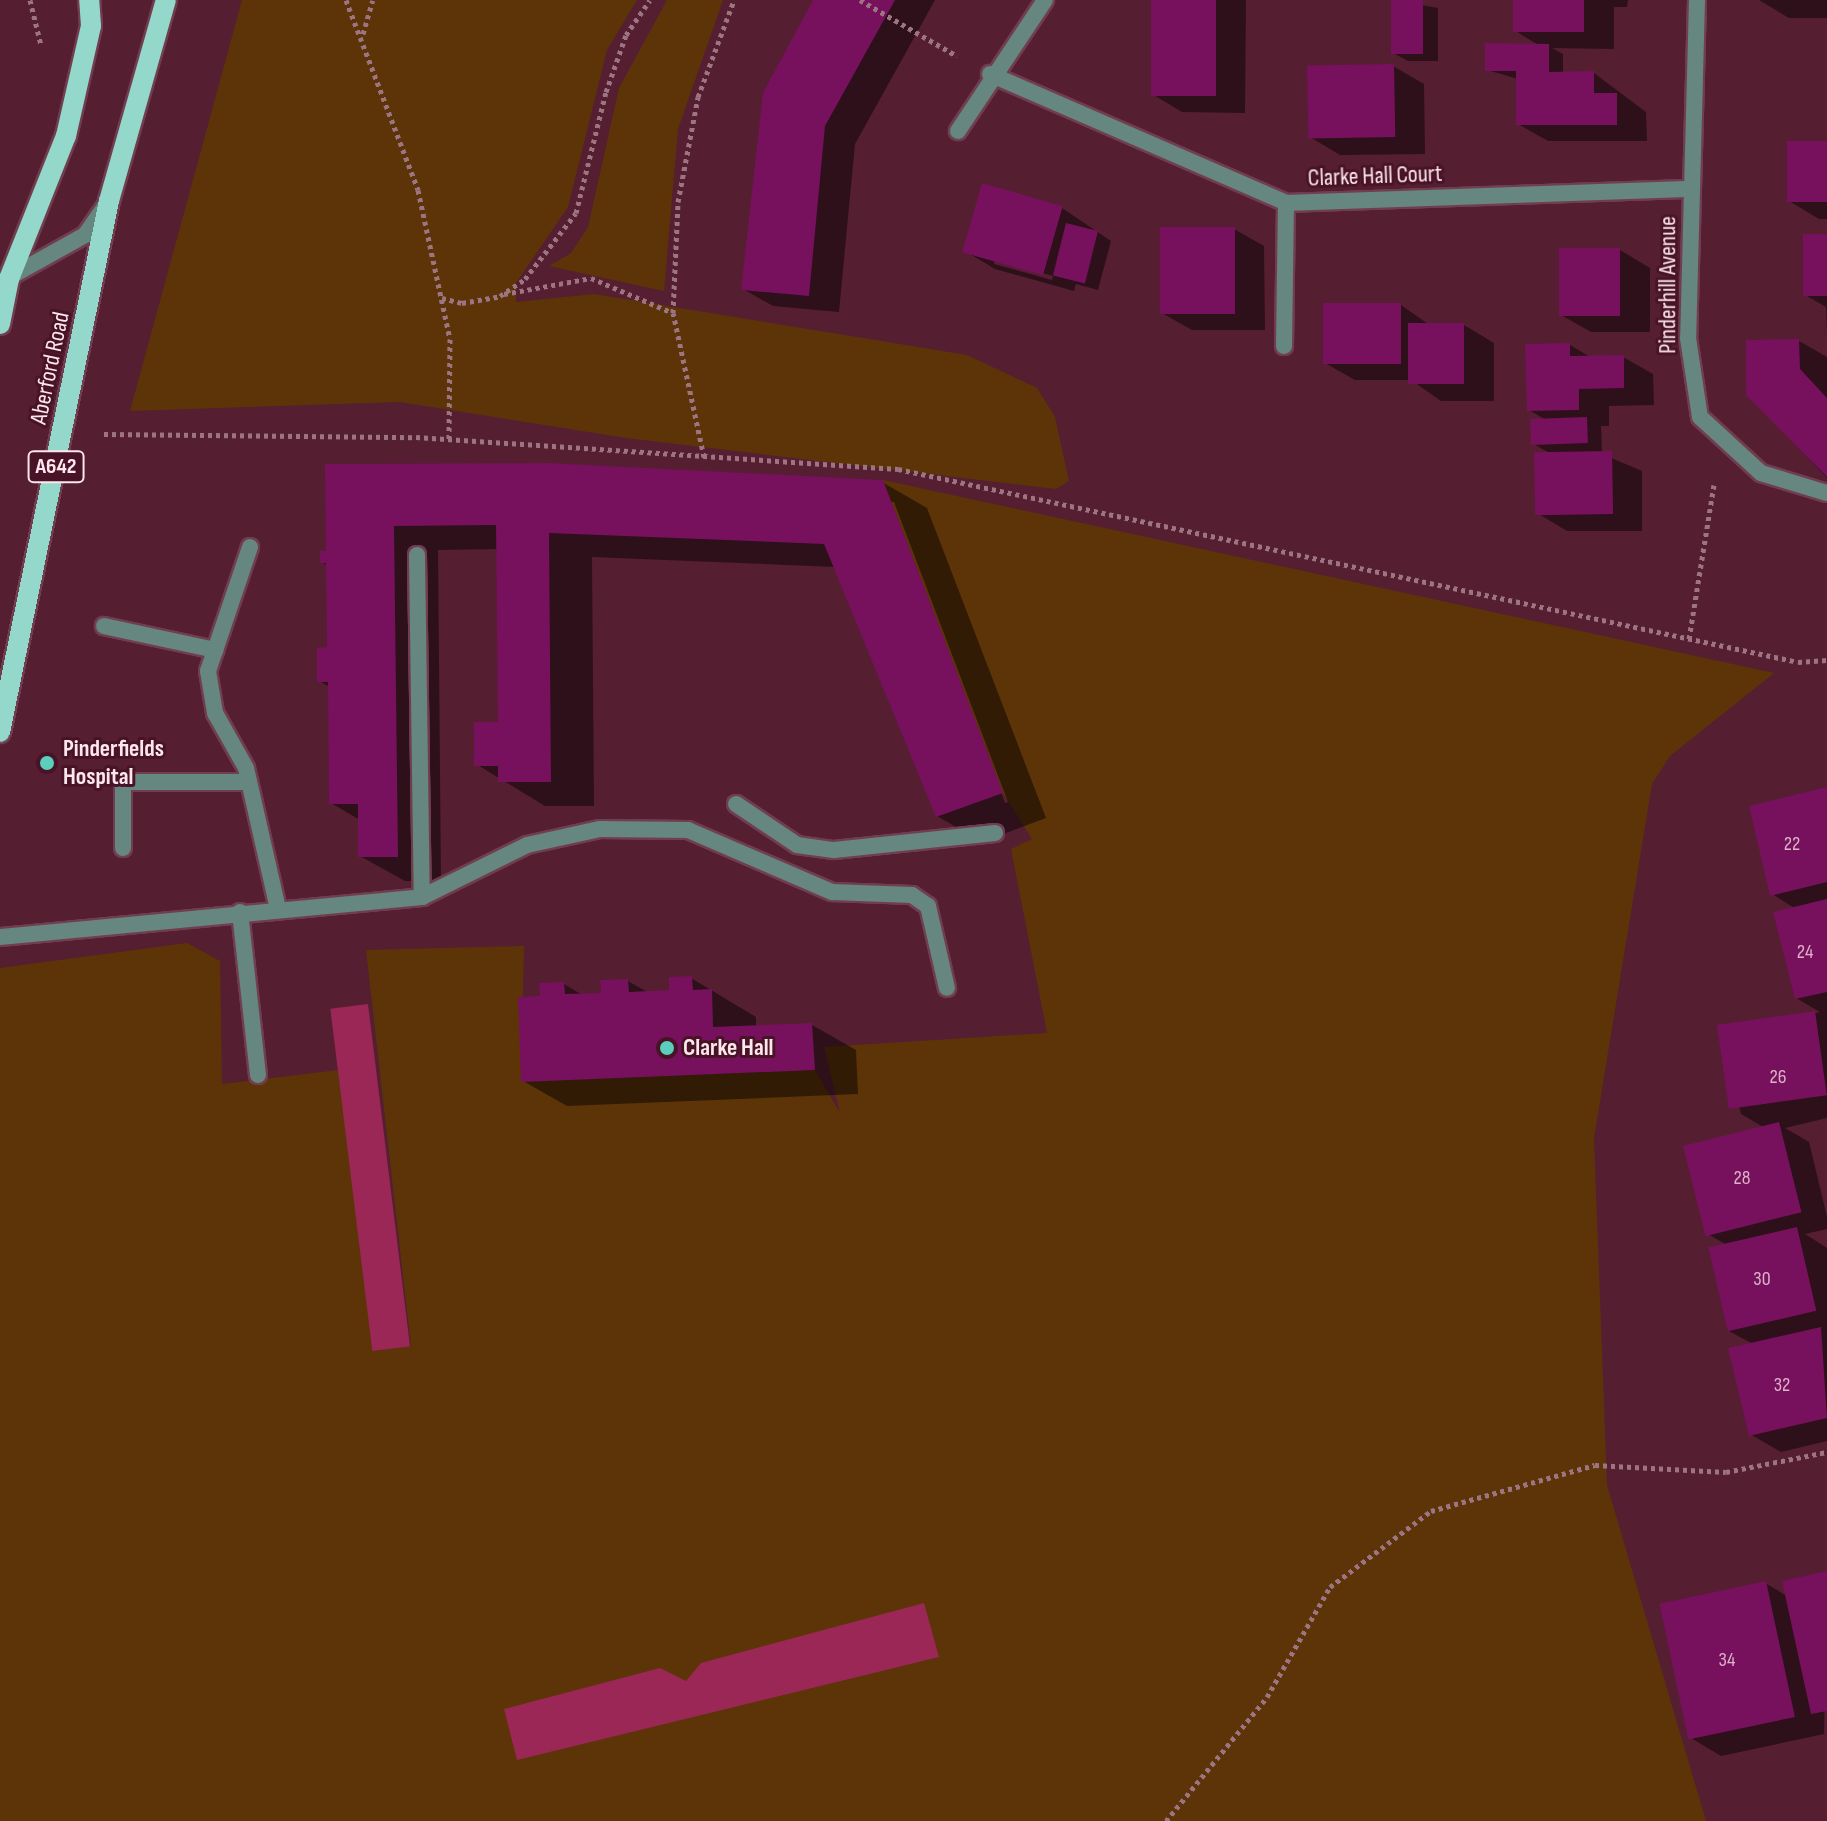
<!DOCTYPE html>
<html>
<head>
<meta charset="utf-8">
<style>
	body { margin:0 }
	#map { position:relative; width:1827px; height:1821px; overflow:hidden; background:#551e31; font-family:"Sofia Sans Condensed",sans-serif }
	div>[style] { position:absolute }
	.green>* { inset:0; background:#5d3408 }
	.water>* { inset:0; background:#9a2755; transform-origin:0 0 }
	.shadow>* { inset:0; background:#0007 }
	.building>* { inset:0; background:#77115d; transform-origin:0 0 }
	.path>* { height:5px; margin-top:-2.5px; transform-origin:0; background:repeating-linear-gradient(90deg,#9d7582 0 4px,transparent 0 8px) }
	.roads { filter:drop-shadow(2px 0 #703e4f) drop-shadow(-2px 0 #703e4f) drop-shadow(0 2px #703e4f) drop-shadow(0 -2px #703e4f) }
	.lane>* { height:16px; margin:-8px; padding:0 8px; transform-origin:8px; border-radius:8px; background:#668680 }
	.street>* { height:16px; margin:-8px; padding:0 8px; transform-origin:8px; border-radius:8px; background:#668680 }
	.primary>* { height:20px; margin:-10px; padding:0 10px; transform-origin:10px; border-radius:10px; background:#94d8cb }
	.dots>* { width:22px; height:22px; translate:-50% -50%; box-sizing:border-box; border:4px solid #491327; border-radius:50% }
	span { translate:-50% -50%; white-space:nowrap; text-align:center; line-height:1.15; -webkit-text-stroke:6px #491327; paint-order:stroke }
	.number-label { font-size:20px; color:#dcb2c8 }
	.number-label span { -webkit-text-stroke-width:0 }
	.shield-label span { padding:2px 6px; background:#491327; border:2px solid; border-radius:6px; -webkit-text-stroke-width:0 }
	.shield-label { font-size:22px; color:#fde7ec; font-weight:700 }
	.street-label { font-size:24px; color:#fde7ec }
	.poi-label { font-size:24px; color:#fde7ec; font-weight:700 }
	.left { translate:0 -50%; text-align:left }
</style>
</head>
<body>
<div id="map">
	<div class="green">
		<div style="clip-path:polygon(242px 0,637px 0,607px 50px,568px 207px,516px 283px,516px 302px,594px 294px,967px 355px,1037px 388px,1055px 417px,1069px 481px,1056px 489px,626px 438px,400px 402px,130px 411px)"></div>
		<div style="clip-path:polygon(667px 0,723px 0,678px 129px,664px 291px,549px 266px,571px 253px,588px 227px,619px 88px)"></div>
		<div style="clip-path:polygon(883px 480px,1774px 673px,1670px 756px,1652px 784px,1594px 1138px,1607px 1485px,1706px 1821px,0 1821px,0 968px,187px 943px,220px 961px,222px 1084px,338px 1070px,374px 1351px,411px 1346px,366px 950px,524px 946px,521px 1081px,815px 1070px,840px 1113px,824px 1047px,1047px 1033px,1011px 849px,1032px 839px,1003px 793px)"></div>
	</div>
	<div class="water">
		<div style="left:368px;top:1004px;width:345px;height:38px;rotate:83deg"></div>
		<div style="clip-path:polygon(924px 1603px,939px 1657px,517px 1760px,504px 1709px,660px 1668px,686px 1681px,701px 1663px)"></div>
	</div>
	<div class="shadow">
		<div style="clip-path:polygon(818px 0,935px 0,855px 144px,839px 312px,773px 306px,743px 289px)"></div>
		<div style="clip-path:polygon(1153px 0,1246px 0,1245px 113px,1182px 112px,1152px 94px)"></div>
		<div style="clip-path:polygon(1393px 0,1438px 8px,1438px 61px,1408px 61px,1393px 53px)"></div>
		<div style="clip-path:polygon(1515px 0,1628px 0,1627px 7px,1614px 7px,1614px 49px,1552px 48px,1563px 54px,1563px 73px,1594px 73px,1646px 112px,1647px 141px,1548px 141px,1518px 124px,1518px 79px,1487px 70px,1540px 46px,1514px 30px)"></div>
		<div style="clip-path:polygon(1759px 0,1827px 0,1827px 18px,1789px 18px)"></div>
		<div style="clip-path:polygon(1393px 66px,1424px 84px,1425px 154px,1340px 155px,1310px 137px)"></div>
		<div style="clip-path:polygon(1827px 143px,1827px 219px,1819px 219px,1789px 201px)"></div>
		<div style="clip-path:polygon(evenodd,983px 186px,1062px 208px,1111px 241px,1098px 290px,1076px 284px,1074px 291px,995px 269px,965px 251px,983px 186px,994px 259px,1053px 276px,1052px 280px,994px 264px,994px 259px)"></div>
		<div style="clip-path:polygon(1234px 229px,1264px 246px,1265px 330px,1192px 330px,1162px 313px)"></div>
		<div style="clip-path:polygon(1827px 236px,1827px 330px,1826px 307px,1805px 295px)"></div>
		<div style="clip-path:polygon(1620px 250px,1650px 268px,1650px 332px,1591px 332px,1561px 315px)"></div>
		<div style="clip-path:polygon(1401px 305px,1431px 326px,1464px 325px,1494px 343px,1494px 401px,1441px 401px,1411px 380px,1355px 380px,1325px 363px)"></div>
		<div style="clip-path:polygon(1799px 341px,1827px 357px,1827px 478px,1748px 394px)"></div>
		<div style="clip-path:polygon(1570px 345px,1592px 358px,1623px 357px,1653px 374px,1654px 405px,1609px 406px,1609px 426px,1601px 426px,1602px 454px,1642px 471px,1642px 531px,1567px 531px,1537px 513px,1551px 454px,1532px 443px,1546px 420px,1529px 410px)"></div>
		<div style="clip-path:polygon(evenodd,327px 466px,882px 482px,927px 508px,1046px 818px,982px 842px,937px 816px,835px 567px,592px 557px,594px 806px,545px 806px,476px 764px,500px 724px,498px 549px,438px 550px,441px 881px,405px 881px,360px 856px,360px 820px,331px 803px,330px 687px,319px 681px,329px 648px,328px 566px,322px 562px,328px 553px,327px 466px,889px 502px,894px 502px,1008px 802px,1005px 803px,889px 502px)"></div>
		<div style="clip-path:polygon(1827px 789px,1827px 1118px,1785px 1128px,1809px 1142px,1827px 1217px,1827px 1229px,1805px 1234px,1827px 1248px,1827px 1441px,1781px 1452px,1750px 1434px,1753px 1344px,1729px 1331px,1727px 1245px,1706px 1233px,1765px 1128px,1741px 1114px,1722px 1035px,1820px 1012px,1796px 998px,1796px 909px,1772px 894px)"></div>
		<div style="clip-path:polygon(691px 978px,756px 1017px,756px 1027px,812px 1025px,856px 1050px,858px 1094px,567px 1106px,523px 1081px,542px 998px,564px 984px,584px 996px,603px 995px,628px 981px,649px 993px,671px 992px)"></div>
		<div style="clip-path:polygon(1827px 1573px,1824px 1734px,1721px 1756px,1691px 1738px,1765px 1583px,1787px 1596px)"></div>
	</div>
	<div class="building">
		<div style="clip-path:polygon(813px 0,895px 0,825px 126px,809px 296px,741px 290px,763px 93px)"></div>
		<div style="left:1151px;top:0;width:65px;height:96px"></div>
		<div style="left:1391px;top:0;width:32px;height:54px"></div>
		<div style="left:1513px;top:0;width:71px;height:32px"></div>
		<div style="clip-path:polygon(1485px 43px,1549px 44px,1549px 72px,1594px 71px,1594px 93px,1617px 93px,1617px 125px,1516px 125px,1516px 71px,1485px 71px)"></div>
		<div style="left:1394px;top:64px;width:73px;height:87px;rotate:89deg"></div>
		<div style="left:1787px;top:141px;width:40px;height:61px"></div>
		<div style="left:982px;top:183px;width:84px;height:72px;rotate:16deg"></div>
		<div style="left:1066px;top:223px;width:33px;height:54px;rotate:14deg"></div>
		<div style="left:1160px;top:227px;width:75px;height:87px"></div>
		<div style="left:1803px;top:234px;width:24px;height:62px"></div>
		<div style="left:1559px;top:248px;width:61px;height:68px"></div>
		<div style="left:1323px;top:303px;width:78px;height:61px"></div>
		<div style="left:1464px;top:323px;width:61px;height:56px;rotate:90deg"></div>
		<div style="clip-path:polygon(1799px 339px,1800px 369px,1827px 398px,1827px 477px,1746px 395px,1746px 340px)"></div>
		<div style="clip-path:polygon(1570px 343px,1570px 356px,1624px 355px,1624px 388px,1579px 389px,1579px 410px,1527px 411px,1525px 344px)"></div>
		<div style="left:1587px;top:417px;width:26px;height:57px;rotate:88deg"></div>
		<div style="left:1612px;top:451px;width:63px;height:78px;rotate:89deg"></div>
		<div style="clip-path:polygon(548px 463px,883px 480px,1003px 793px,936px 817px,824px 544px,549px 533px,551px 782px,498px 782px,498px 766px,474px 766px,474px 722px,498px 722px,496px 525px,394px 526px,398px 857px,358px 857px,358px 804px,329px 804px,328px 682px,317px 682px,317px 648px,327px 647px,326px 563px,320px 563px,320px 551px,326px 551px,325px 464px)"></div>
		<div style="clip-path:polygon(1827px 787px,1827px 882px,1770px 896px,1749px 806px)"></div>
		<div style="clip-path:polygon(1827px 899px,1827px 992px,1795px 999px,1773px 912px)"></div>
		<div style="clip-path:polygon(692px 976px,693px 990px,712px 989px,713px 1027px,812px 1023px,815px 1070px,521px 1082px,518px 997px,540px 996px,539px 983px,564px 982px,565px 994px,601px 993px,600px 980px,628px 979px,629px 992px,669px 990px,669px 977px)"></div>
		<div style="left:1815px;top:1011px;width:85px;height:99px;rotate:82deg"></div>
		<div style="left:1779px;top:1122px;width:93px;height:99px;rotate:76deg"></div>
		<div style="left:1797px;top:1227px;width:86px;height:91px;rotate:77deg"></div>
		<div style="clip-path:polygon(1821px 1327px,1827px 1418px,1749px 1436px,1728px 1348px)"></div>
		<div style="clip-path:polygon(1827px 1571px,1827px 1711px,1811px 1714px,1782px 1581px)"></div>
		<div style="left:1766px;top:1581px;width:139px;height:109px;rotate:78deg"></div>
	</div>
	<div class="path">
		<div style="left:30px;top:0;width:46px;rotate:76.3deg"></div>
		<div style="left:346px;top:0;width:203px;rotate:69.2deg"></div>
		<div style="left:418px;top:190px;width:152px;rotate:77.9deg"></div>
		<div style="left:450px;top:339px;width:100px;rotate:90.6deg"></div>
		<div style="left:860px;top:0;width:112px;rotate:30deg"></div>
		<div style="left:363px;top:34px;width:35px;rotate:-74deg"></div>
		<div style="left:504px;top:294px;width:88px;rotate:-10.4deg"></div>
		<div style="left:591px;top:278px;width:89px;rotate:23.1deg"></div>
		<div style="left:442px;top:298px;width:21px;rotate:14deg"></div>
		<div style="left:462px;top:303px;width:39px;rotate:-10deg"></div>
		<div style="left:500px;top:296px;width:30px;rotate:-34deg"></div>
		<div style="left:525px;top:279px;width:83px;rotate:-52.3deg"></div>
		<div style="left:576px;top:213px;width:125px;rotate:-76.1deg"></div>
		<div style="left:606px;top:92px;width:60px;rotate:-70.7deg"></div>
		<div style="left:626px;top:35px;width:42px;rotate:-55.6deg"></div>
		<div style="left:104px;top:434px;width:312px;rotate:0.6deg"></div>
		<div style="left:416px;top:437px;width:483px;rotate:3.8deg"></div>
		<div style="left:898px;top:469px;width:920px;rotate:12.1deg"></div>
		<div style="left:1798px;top:662px;width:29px;rotate:-4deg"></div>
		<div style="left:704px;top:457px;width:147px;rotate:-102.1deg"></div>
		<div style="left:673px;top:313px;width:111px;rotate:-87.4deg"></div>
		<div style="left:678px;top:202px;width:107px;rotate:-79.2deg"></div>
		<div style="left:698px;top:97px;width:103px;rotate:-69.6deg"></div>
		<div style="left:1689px;top:639px;width:156px;rotate:-80.8deg"></div>
		<div style="left:1166px;top:1821px;width:160px;rotate:-50.8deg"></div>
		<div style="left:1267px;top:1697px;width:127px;rotate:-60.2deg"></div>
		<div style="left:1330px;top:1587px;width:126px;rotate:-37deg"></div>
		<div style="left:1431px;top:1511px;width:170px;rotate:-15.7deg"></div>
		<div style="left:1595px;top:1465px;width:131px;rotate:3.1deg"></div>
		<div style="left:1726px;top:1472px;width:103px;rotate:-11.2deg"></div>
	</div>
	<div class="roads">
		<div class="lane">
			<div style="left:6px;top:279px;width:90px;rotate:-29.1deg"></div>
			<div style="left:85px;top:235px;width:38px;rotate:-55deg"></div>
			<div style="left:1284px;top:346px;width:143px;rotate:-89.2deg"></div>
			<div style="left:250px;top:547px;width:131px;rotate:108.7deg"></div>
			<div style="left:208px;top:671px;width:43px;rotate:80.5deg"></div>
			<div style="left:215px;top:713px;width:63px;rotate:60.6deg"></div>
			<div style="left:246px;top:768px;width:145px;rotate:77.2deg"></div>
			<div style="left:417px;top:555px;width:342px;rotate:89.2deg"></div>
			<div style="left:104px;top:626px;width:114px;rotate:12.2deg"></div>
			<div style="left:736px;top:804px;width:73px;rotate:33.9deg"></div>
			<div style="left:797px;top:845px;width:37px;rotate:8deg"></div>
			<div style="left:834px;top:850px;width:162px;rotate:-6deg"></div>
			<div style="left:123px;top:848px;width:66px;rotate:-90deg"></div>
			<div style="left:123px;top:782px;width:126px"></div>
			<div style="left:240px;top:912px;width:164px;rotate:83.7deg"></div>
			<div style="left:0;top:937px;width:424px;rotate:-5.4deg"></div>
			<div style="left:422px;top:897px;width:117px;rotate:-26.3deg"></div>
			<div style="left:527px;top:845px;width:75px;rotate:-12.4deg"></div>
			<div style="left:600px;top:829px;width:88px;rotate:0.7deg"></div>
			<div style="left:688px;top:830px;width:157px;rotate:23.3deg"></div>
			<div style="left:832px;top:892px;width:80px;rotate:2.1deg"></div>
			<div style="left:912px;top:895px;width:19px;rotate:35deg"></div>
			<div style="left:928px;top:906px;width:84px;rotate:77deg"></div>
		</div>
		<div class="street">
			<div style="left:1697px;top:0;width:338px;rotate:91.5deg"></div>
			<div style="left:1688px;top:338px;width:80px;rotate:81.4deg"></div>
			<div style="left:1700px;top:417px;width:83px;rotate:42.6deg"></div>
			<div style="left:1761px;top:473px;width:69px;rotate:16.9deg"></div>
			<div style="left:990px;top:74px;width:323px;rotate:23.5deg"></div>
			<div style="left:1286px;top:203px;width:406px;rotate:-2deg"></div>
			<div style="left:958px;top:131px;width:157px;rotate:-56.4deg"></div>
		</div>
		<div class="primary">
			<div style="left:0;top:324px;width:46px;rotate:-78.7deg"></div>
			<div style="left:9px;top:279px;width:154px;rotate:-68.3deg"></div>
			<div style="left:66px;top:136px;width:113px;rotate:-77.2deg"></div>
			<div style="left:91px;top:26px;width:26px;rotate:-94deg"></div>
			<div style="left:0;top:732px;width:542px;rotate:-78.4deg"></div>
			<div style="left:109px;top:201px;width:209px;rotate:-74.2deg"></div>
		</div>
	</div>
	<div class="dots">
		<div style="left:47px;top:763px;background:#5bcebc"></div>
		<div style="left:667px;top:1048px;background:#5bcebc"></div>
	</div>
	<div class="number-label">
		<span style="left:1792px;top:844px">22</span>
		<span style="left:1805px;top:952px">24</span>
		<span style="left:1778px;top:1077px">26</span>
		<span style="left:1742px;top:1178px">28</span>
		<span style="left:1762px;top:1279px">30</span>
		<span style="left:1782px;top:1385px">32</span>
		<span style="left:1727px;top:1660px">34</span>
	</div>
	<div class="shield-label">
		<span style="left:56px;top:467px">A642</span>
	</div>
	<div class="street-label">
		<span style="left:1375px;top:176px;rotate:-2deg">Clarke Hall Court</span>
		<span style="left:1668px;top:285px;rotate:-90deg">Pinderhill Avenue</span>
		<span style="left:50px;top:368px;rotate:-78deg">Aberford Road</span>
	</div>
	<div class="poi-label">
		<span class="left" style="left:63px;top:763px">Pinderfields<br>Hospital</span>
		<span class="left" style="left:683px;top:1048px">Clarke Hall</span>
	</div>
</div>
</body>
</html>
